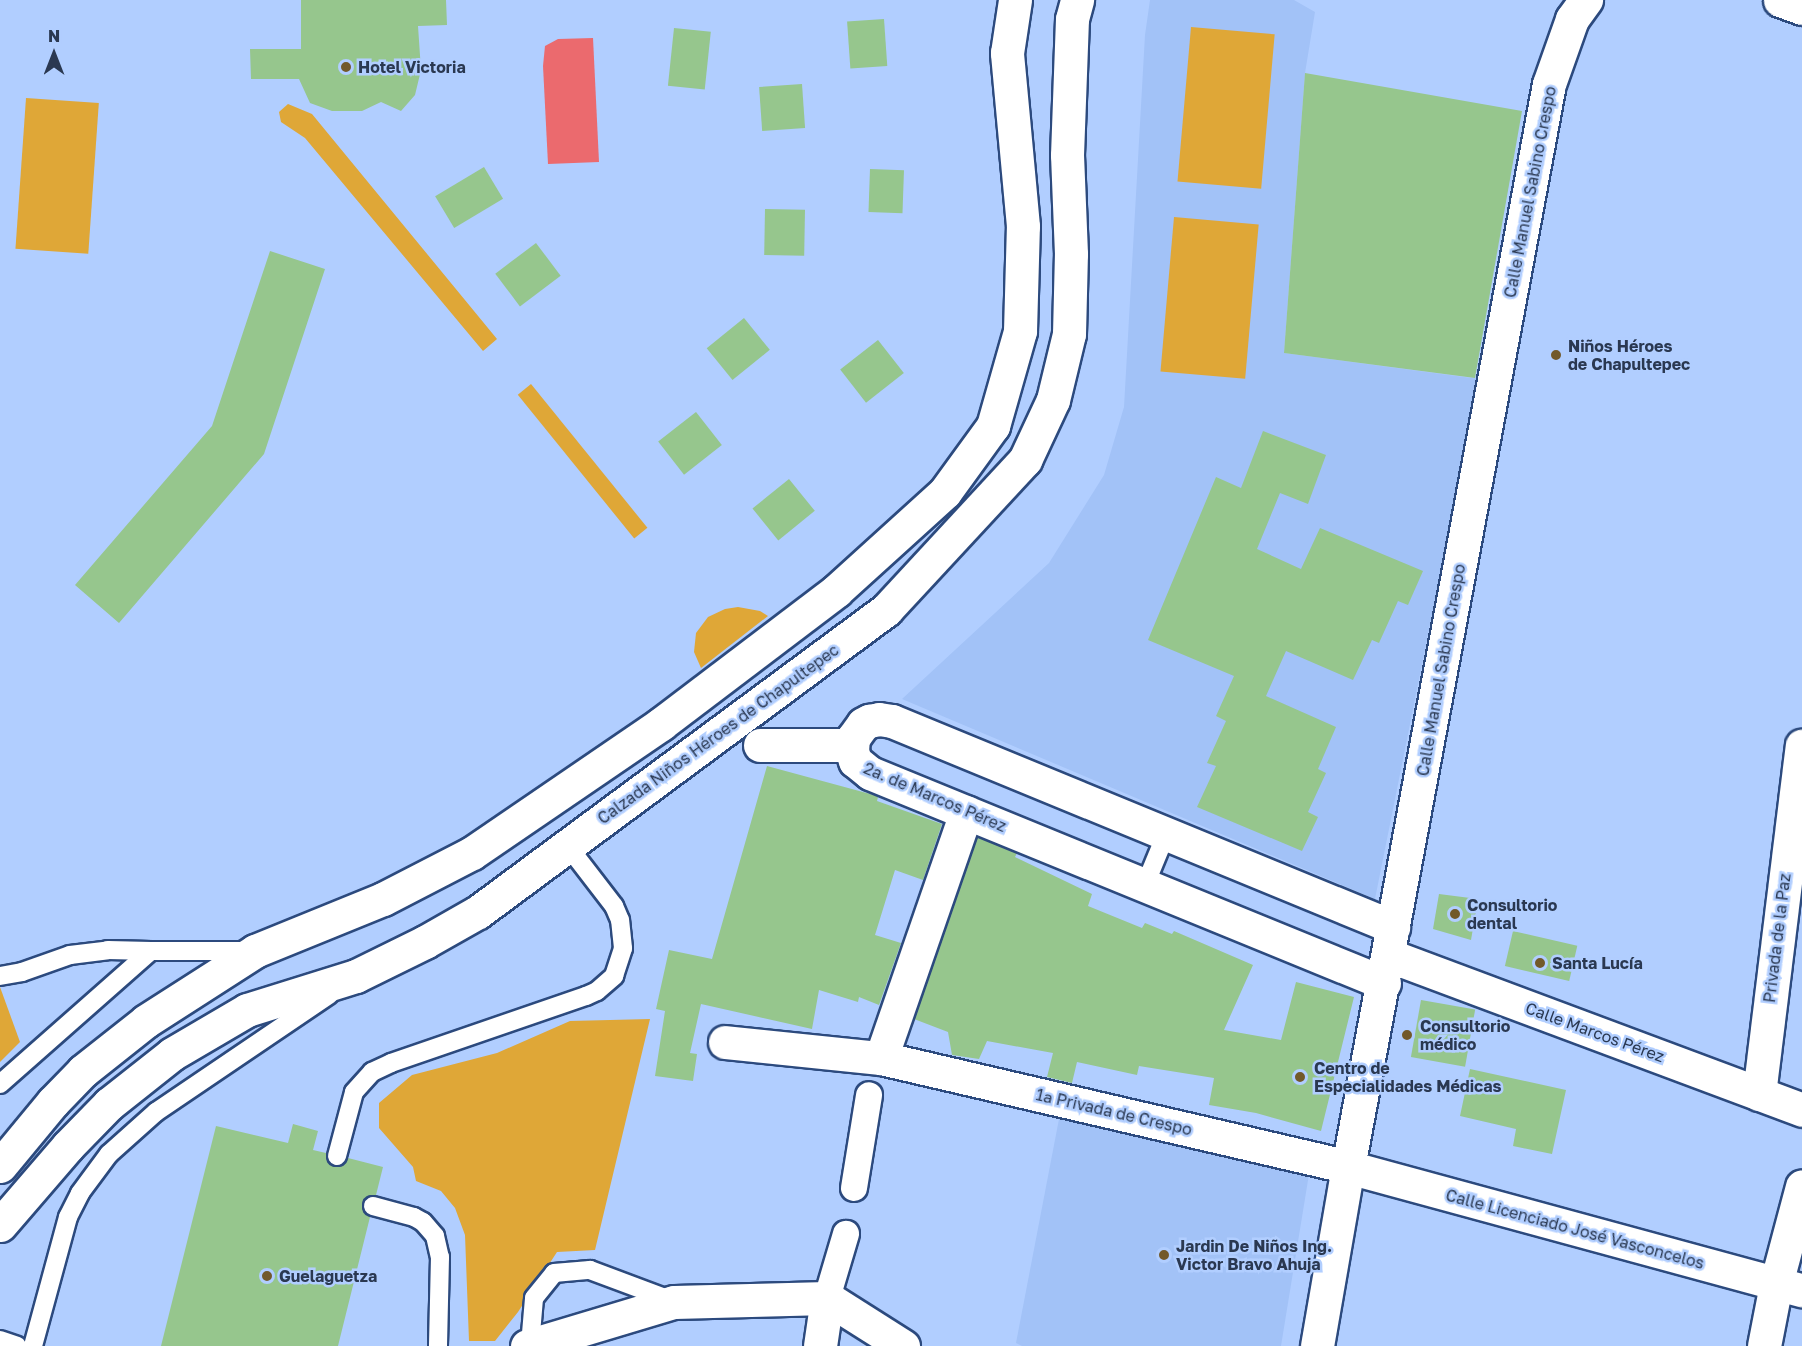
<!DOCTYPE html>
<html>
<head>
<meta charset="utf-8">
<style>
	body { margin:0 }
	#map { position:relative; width:1802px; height:1346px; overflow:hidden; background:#b1ceff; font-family:"Golos Text",sans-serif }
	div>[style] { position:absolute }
	.built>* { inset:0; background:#a2c2f7 }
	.green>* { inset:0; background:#dfa737; transform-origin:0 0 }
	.water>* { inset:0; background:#eb6a6e }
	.building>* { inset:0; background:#96c68d; transform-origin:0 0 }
	.roads { filter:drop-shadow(2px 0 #2c4a7e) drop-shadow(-2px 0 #2c4a7e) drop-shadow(0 2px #2c4a7e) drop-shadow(0 -2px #2c4a7e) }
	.service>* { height:18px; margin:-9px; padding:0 9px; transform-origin:9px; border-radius:9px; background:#fff }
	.pedestrian>* { height:26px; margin:-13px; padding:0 13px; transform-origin:13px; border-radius:13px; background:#fff }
	.minor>* { height:33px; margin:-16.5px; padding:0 16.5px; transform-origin:16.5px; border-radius:16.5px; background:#fff }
	.tertiary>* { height:33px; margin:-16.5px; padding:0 16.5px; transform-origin:16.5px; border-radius:16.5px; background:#fff }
	.primary>* { height:33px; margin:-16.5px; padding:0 16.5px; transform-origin:16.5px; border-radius:16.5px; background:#fff }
	.dots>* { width:16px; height:16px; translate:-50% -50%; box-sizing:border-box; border:3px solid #b1ceff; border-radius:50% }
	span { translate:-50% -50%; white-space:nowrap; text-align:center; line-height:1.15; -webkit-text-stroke:5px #b1ceff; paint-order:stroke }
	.poi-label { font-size:16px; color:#2a3851; font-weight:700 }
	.left { translate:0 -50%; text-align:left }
	.street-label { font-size:16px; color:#2a3851 }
	.north { position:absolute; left:24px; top:24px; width:60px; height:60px; -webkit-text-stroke:4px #b1ceff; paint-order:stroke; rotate:0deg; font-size:16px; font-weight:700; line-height:24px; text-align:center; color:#2a3851 }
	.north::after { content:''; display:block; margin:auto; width:21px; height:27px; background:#2a3851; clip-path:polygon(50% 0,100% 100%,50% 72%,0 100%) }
</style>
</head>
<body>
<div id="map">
	<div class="built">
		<div style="clip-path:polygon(1150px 0,1294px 0,1315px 12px,1305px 73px,1284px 353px,1479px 379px,1375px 899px,902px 699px,1049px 563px,1104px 475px,1124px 407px,1145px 35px)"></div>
		<div style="clip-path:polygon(1059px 1119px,1310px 1168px,1281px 1346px,1022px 1346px,1016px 1343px)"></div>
	</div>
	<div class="green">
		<div style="left:1191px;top:27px;width:84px;height:155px;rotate:5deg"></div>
		<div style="left:26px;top:98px;width:73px;height:151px;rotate:4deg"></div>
		<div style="clip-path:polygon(288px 104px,312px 114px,497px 339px,483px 351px,305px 138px,281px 122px,279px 112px)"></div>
		<div style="left:1174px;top:217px;width:85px;height:155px;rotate:5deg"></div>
		<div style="left:531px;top:384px;width:185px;height:17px;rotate:51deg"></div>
		<div style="clip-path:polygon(738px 607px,760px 611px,768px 616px,701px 668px,694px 652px,696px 633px,708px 617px,725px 609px)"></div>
		<div style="clip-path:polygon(0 987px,20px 1042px,0 1062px)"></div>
		<div style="clip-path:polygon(650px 1019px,595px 1250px,557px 1252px,518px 1312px,495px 1341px,469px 1341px,465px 1235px,455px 1208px,441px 1191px,416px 1181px,413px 1167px,379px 1128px,379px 1103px,412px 1075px,497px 1053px,570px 1021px)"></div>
	</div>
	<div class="water">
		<div style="clip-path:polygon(593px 38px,599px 162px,548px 164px,543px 66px,545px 46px,558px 39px)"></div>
	</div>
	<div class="building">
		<div style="clip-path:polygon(301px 0,446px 0,447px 25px,418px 26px,421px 70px,415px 95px,401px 111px,381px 102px,362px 111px,332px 111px,310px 103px,299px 79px,251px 79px,250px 49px,301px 49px)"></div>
		<div style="left:884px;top:19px;width:47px;height:37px;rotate:86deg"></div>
		<div style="left:674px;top:28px;width:37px;height:58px;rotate:6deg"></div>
		<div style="clip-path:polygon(1305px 73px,1522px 111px,1475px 378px,1284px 353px)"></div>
		<div style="left:802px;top:84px;width:44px;height:43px;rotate:86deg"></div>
		<div style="left:484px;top:167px;width:37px;height:57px;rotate:59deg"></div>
		<div style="left:870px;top:169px;width:34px;height:43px;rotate:2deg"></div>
		<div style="left:765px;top:209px;width:40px;height:46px;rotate:1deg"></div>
		<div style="left:536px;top:243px;width:41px;height:51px;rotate:53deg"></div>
		<div style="clip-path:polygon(270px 251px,325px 269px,264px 454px,119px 623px,75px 585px,212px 426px)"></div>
		<div style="left:744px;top:318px;width:41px;height:48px;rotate:51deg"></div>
		<div style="left:878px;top:340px;width:42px;height:48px;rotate:52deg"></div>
		<div style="left:696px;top:412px;width:42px;height:48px;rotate:52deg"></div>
		<div style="clip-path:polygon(1263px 431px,1326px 455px,1308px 504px,1280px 493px,1257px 549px,1301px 569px,1320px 528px,1423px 571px,1408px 605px,1398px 601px,1379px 643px,1372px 640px,1353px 680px,1286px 651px,1266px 696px,1336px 727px,1318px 769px,1326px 773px,1308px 812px,1318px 817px,1302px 851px,1197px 807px,1216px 766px,1207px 763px,1226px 721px,1216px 716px,1234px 676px,1148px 640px,1216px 477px,1241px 488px)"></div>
		<div style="left:789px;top:479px;width:41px;height:47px;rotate:51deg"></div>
		<div style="clip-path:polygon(767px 766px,874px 795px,878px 797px,877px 801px,942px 824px,923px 880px,895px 870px,875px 935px,901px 943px,879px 1005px,859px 997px,858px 1002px,819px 990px,812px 1029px,701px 1004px,690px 1053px,697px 1054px,693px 1081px,655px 1076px,665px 1011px,656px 1009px,669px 950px,712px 959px)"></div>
		<div style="clip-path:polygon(977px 837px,1017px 853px,1015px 857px,1092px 894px,1088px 906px,1142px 928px,1145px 923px,1172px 934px,1174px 931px,1253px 965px,1224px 1030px,1281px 1040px,1296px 982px,1354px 997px,1321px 1131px,1256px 1113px,1209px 1105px,1214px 1078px,1139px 1066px,1137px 1075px,1077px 1062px,1072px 1083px,1047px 1077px,1053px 1053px,987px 1041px,979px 1059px,952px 1055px,948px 1032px,914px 1019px)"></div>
		<div style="clip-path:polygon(1439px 894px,1478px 899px,1471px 940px,1433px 929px)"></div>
		<div style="left:1513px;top:931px;width:66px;height:36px;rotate:13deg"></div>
		<div style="left:1421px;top:1000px;width:55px;height:58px;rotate:10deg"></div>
		<div style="clip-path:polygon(1470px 1069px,1566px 1090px,1552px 1154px,1513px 1146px,1516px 1129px,1460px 1116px)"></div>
		<div style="clip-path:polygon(293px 1124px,318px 1131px,313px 1150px,326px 1153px,326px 1159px,334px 1167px,340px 1167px,348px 1158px,383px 1167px,376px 1195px,366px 1198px,362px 1204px,365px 1213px,370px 1217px,338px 1346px,161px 1346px,216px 1126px,288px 1143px)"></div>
	</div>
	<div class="roads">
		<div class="service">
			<div style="left:1145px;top:885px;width:55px;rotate:-67.6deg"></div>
			<div style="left:0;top:976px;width:22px;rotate:-10deg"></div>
			<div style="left:22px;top:972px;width:51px;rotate:-19.5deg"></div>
			<div style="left:70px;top:955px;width:38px;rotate:-7deg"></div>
			<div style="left:108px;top:950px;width:43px;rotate:1.3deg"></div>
			<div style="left:0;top:1084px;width:201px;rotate:-41.4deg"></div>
			<div style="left:151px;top:951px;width:97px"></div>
			<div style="left:337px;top:1156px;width:66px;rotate:-75.1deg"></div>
			<div style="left:354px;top:1092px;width:27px;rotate:-48deg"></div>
			<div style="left:372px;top:1072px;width:21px;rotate:-25deg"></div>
			<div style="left:391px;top:1063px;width:206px;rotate:-19deg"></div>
			<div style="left:586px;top:996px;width:12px;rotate:-24deg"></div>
			<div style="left:597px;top:991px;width:23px;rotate:-41deg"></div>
			<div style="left:614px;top:976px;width:29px;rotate:-72deg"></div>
			<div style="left:623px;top:948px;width:28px;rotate:-96deg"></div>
			<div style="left:620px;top:920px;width:15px;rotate:-113deg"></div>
			<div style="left:614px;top:906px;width:77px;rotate:-127.6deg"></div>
			<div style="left:373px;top:1206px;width:42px;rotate:15deg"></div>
			<div style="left:414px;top:1217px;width:10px;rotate:29deg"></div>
			<div style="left:423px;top:1222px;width:18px;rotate:49deg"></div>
			<div style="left:435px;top:1236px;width:22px;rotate:77deg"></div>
			<div style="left:440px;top:1257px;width:89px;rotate:91.3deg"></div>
			<div style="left:0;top:1340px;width:18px;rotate:19deg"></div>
			<div style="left:530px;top:1345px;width:47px;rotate:-85.1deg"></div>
			<div style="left:534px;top:1298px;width:32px;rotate:-51deg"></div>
			<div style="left:554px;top:1273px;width:36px;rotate:-5deg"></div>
			<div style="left:590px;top:1270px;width:89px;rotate:20.5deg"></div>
			<div style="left:33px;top:1346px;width:134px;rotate:-74.8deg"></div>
			<div style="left:68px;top:1217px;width:27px;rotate:-63deg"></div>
			<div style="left:80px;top:1193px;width:49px;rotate:-53.4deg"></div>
			<div style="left:109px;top:1154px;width:63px;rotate:-41.8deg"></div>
			<div style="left:156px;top:1112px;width:209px;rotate:-34.1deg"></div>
		</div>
		<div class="pedestrian">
			<div style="left:854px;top:1188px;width:94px;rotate:-80.8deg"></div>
			<div style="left:827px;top:1298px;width:67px;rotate:-73.5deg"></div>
		</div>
		<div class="minor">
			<div style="left:760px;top:745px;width:91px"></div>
			<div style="left:1388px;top:955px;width:442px;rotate:20.5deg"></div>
			<div style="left:1384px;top:983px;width:555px;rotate:-157.78deg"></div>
			<div style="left:870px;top:773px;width:19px;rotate:-141deg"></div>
			<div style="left:855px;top:761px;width:10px;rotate:-107deg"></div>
			<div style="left:852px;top:751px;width:13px;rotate:-86deg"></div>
			<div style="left:853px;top:738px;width:17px;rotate:-54deg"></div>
			<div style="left:863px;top:724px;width:7px;rotate:-27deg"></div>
			<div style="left:869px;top:721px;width:10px;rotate:-11deg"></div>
			<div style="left:879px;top:719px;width:13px;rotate:9deg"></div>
			<div style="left:892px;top:721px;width:542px;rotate:22.35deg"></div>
			<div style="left:725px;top:1042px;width:157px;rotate:5.9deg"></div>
			<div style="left:881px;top:1058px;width:480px;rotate:13.1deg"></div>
			<div style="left:1348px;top:1167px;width:470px;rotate:15.2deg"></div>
			<div style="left:881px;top:1058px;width:260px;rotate:-70.9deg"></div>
			<div style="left:1759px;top:1094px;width:351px;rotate:-83deg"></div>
			<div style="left:527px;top:1346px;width:153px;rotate:-16.7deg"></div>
			<div style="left:674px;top:1302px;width:153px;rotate:-1.5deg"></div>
			<div style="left:827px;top:1298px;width:90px;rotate:32.3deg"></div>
			<div style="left:820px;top:1346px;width:49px;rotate:-81.7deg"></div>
			<div style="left:1764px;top:1346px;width:63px;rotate:-79deg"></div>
			<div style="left:1776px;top:1284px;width:101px;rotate:-75.1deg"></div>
		</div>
		<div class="tertiary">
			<div style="left:1317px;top:1346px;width:182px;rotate:-80.2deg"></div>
			<div style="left:1348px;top:1167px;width:1101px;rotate:-79.49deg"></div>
			<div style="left:1549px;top:84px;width:69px;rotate:-70.5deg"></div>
			<div style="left:1572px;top:19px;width:24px;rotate:-54deg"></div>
		</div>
		<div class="primary">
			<div style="left:1780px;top:0;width:23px;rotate:20deg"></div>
			<div style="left:0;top:1166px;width:83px;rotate:-50.4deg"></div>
			<div style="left:53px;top:1102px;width:43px;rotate:-45.9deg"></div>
			<div style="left:83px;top:1071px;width:80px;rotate:-38.4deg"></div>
			<div style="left:146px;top:1021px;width:130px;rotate:-32.7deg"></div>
			<div style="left:255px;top:951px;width:138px;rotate:-22.1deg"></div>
			<div style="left:383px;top:899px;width:100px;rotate:-27.3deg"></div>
			<div style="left:472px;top:853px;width:229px;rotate:-34.3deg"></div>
			<div style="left:661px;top:724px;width:220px;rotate:-37.2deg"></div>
			<div style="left:836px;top:591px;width:147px;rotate:-42.2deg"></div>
			<div style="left:945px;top:492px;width:82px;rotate:-54deg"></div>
			<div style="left:993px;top:426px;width:99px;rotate:-74.1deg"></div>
			<div style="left:1020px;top:331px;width:105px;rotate:-88.4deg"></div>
			<div style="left:1023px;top:226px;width:174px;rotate:-95.3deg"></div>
			<div style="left:1007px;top:53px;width:54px;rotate:-81.4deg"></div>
			<div style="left:0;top:1225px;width:104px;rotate:-49.3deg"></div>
			<div style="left:68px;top:1146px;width:59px;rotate:-45.7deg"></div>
			<div style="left:109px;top:1104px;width:80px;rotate:-38.4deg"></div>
			<div style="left:172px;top:1054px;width:87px;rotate:-30.4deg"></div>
			<div style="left:247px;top:1010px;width:114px;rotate:-17.3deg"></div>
			<div style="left:356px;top:976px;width:77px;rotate:-26.2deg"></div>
			<div style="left:425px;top:942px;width:61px;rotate:-29.5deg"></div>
			<div style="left:478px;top:912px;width:508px;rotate:-36.51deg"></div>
			<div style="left:886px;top:610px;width:205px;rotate:-47.2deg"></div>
			<div style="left:1025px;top:460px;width:66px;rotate:-65deg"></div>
			<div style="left:1053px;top:400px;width:68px;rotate:-76.4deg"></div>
			<div style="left:1069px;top:334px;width:80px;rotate:-88.6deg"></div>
			<div style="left:1071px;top:254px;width:99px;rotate:-92.3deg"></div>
			<div style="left:1067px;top:155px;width:136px;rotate:-87.9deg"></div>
			<div style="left:1072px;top:19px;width:20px;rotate:-75deg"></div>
		</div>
	</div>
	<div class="dots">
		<div style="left:346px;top:67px;background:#72592a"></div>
		<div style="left:1556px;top:355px;background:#72592a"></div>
		<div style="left:1455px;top:914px;background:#72592a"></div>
		<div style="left:1540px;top:963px;background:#72592a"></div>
		<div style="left:1407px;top:1035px;background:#72592a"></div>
		<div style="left:1300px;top:1077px;background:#72592a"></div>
		<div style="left:1164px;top:1255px;background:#72592a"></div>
		<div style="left:267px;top:1276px;background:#72592a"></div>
	</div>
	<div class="poi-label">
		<span class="left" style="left:358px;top:67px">Hotel Victoria</span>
		<span class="left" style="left:1568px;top:355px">Niños Héroes<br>de Chapultepec</span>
		<span class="left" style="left:1467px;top:914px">Consultorio<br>dental</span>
		<span class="left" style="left:1552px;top:963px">Santa Lucía</span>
		<span class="left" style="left:1420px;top:1035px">Consultorio<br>médico</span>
		<span class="left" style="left:1314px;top:1077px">Centro de<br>Especialidades Médicas</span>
		<span class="left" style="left:1176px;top:1255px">Jardin De Niños Ing.<br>Victor Bravo Ahuja</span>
		<span class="left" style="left:279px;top:1276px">Guelaguetza</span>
	</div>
	<div class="street-label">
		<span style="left:1530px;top:192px;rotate:-79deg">Calle Manuel Sabino Crespo</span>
		<span style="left:1441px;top:670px;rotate:-80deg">Calle Manuel Sabino Crespo</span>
		<span style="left:718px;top:734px;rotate:-36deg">Calzada Niños Héroes de Chapultepec</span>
		<span style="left:935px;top:797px;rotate:23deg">2a. de Marcos Pérez</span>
		<span style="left:1777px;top:938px;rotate:-83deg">Privada de la Paz</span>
		<span style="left:1595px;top:1032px;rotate:20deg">Calle Marcos Pérez</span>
		<span style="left:1114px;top:1112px;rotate:13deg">1ª Privada de Crespo</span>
		<span style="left:1575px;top:1229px;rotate:15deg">Calle Licenciado José Vasconcelos</span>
	</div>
	<div class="north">N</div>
</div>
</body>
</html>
